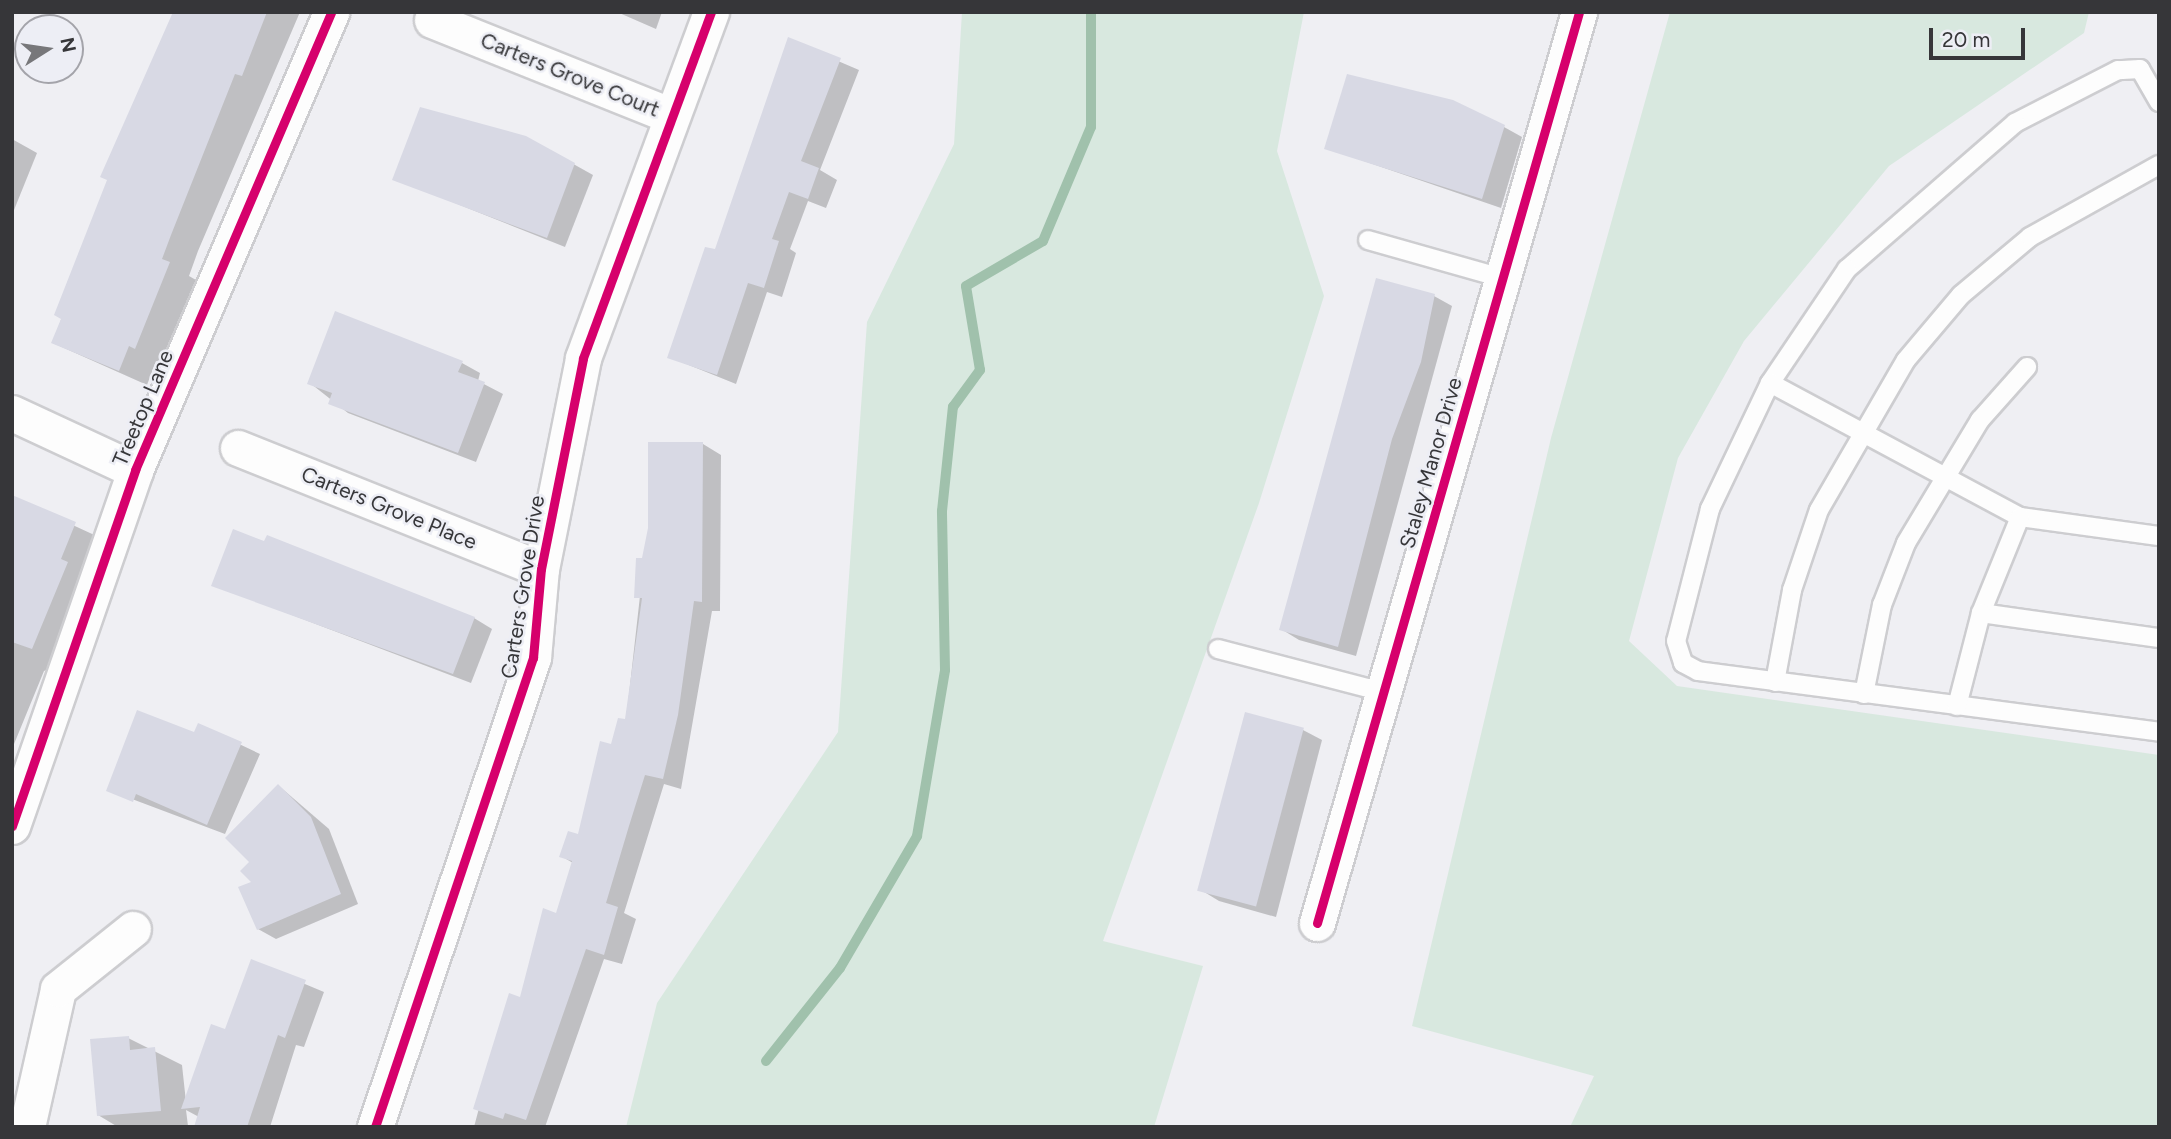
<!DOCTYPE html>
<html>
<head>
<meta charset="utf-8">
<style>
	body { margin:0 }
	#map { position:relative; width:2171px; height:1139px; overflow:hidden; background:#efeff3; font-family:Figtree,sans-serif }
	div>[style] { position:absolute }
	.green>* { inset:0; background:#d8e8df }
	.shadow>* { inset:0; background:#0003 }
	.stream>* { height:10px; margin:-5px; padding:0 5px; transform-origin:5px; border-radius:5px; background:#a0c1ac }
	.building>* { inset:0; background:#d8d9e4; transform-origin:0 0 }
	.roads { filter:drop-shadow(2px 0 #cdcdd0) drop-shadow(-2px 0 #cdcdd0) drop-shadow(0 2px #cdcdd0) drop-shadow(0 -2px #cdcdd0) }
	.lane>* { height:18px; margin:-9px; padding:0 9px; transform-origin:9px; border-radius:9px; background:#fdfdfd }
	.street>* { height:35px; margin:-17.5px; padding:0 17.5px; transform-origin:17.5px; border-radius:17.5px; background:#fdfdfd }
	.cycleway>* { height:9px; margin:-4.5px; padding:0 4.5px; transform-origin:4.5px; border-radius:4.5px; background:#d6006c }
	span { translate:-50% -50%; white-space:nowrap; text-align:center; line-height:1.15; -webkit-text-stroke:5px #edeef5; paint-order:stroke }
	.street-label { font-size:21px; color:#363639 }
	.frame { position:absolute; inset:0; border:14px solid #363639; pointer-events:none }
	.north { position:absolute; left:14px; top:14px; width:70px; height:70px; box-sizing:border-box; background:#edeef5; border:2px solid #a4a4aa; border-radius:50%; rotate:78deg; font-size:19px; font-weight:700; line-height:28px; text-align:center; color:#363639 }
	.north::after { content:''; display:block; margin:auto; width:24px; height:32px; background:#77777a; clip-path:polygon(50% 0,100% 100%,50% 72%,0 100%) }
	.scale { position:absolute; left:1929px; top:28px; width:96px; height:32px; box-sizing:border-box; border:4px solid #363639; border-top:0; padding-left:9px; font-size:21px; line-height:24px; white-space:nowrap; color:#363639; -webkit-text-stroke:5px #edeef5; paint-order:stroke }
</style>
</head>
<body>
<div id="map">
	<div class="green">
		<div style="clip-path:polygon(962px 12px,1304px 12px,1277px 151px,1324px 296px,1259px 503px,1103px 941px,1203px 966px,1154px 1127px,626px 1127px,657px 1003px,838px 732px,867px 322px,954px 144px)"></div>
		<div style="clip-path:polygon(1670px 12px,2089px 12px,2084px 33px,1889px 166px,1744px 341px,1678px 458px,1629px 641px,1677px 686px,2159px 755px,2159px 1127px,1570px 1127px,1594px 1076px,1412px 1026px,1551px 438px)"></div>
	</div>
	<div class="shadow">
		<div style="clip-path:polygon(175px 12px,300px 12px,198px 251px,189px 276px,196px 280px,162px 363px,156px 361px,147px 385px,53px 343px,109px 180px,102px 176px)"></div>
		<div style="clip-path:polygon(617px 12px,662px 12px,656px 29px)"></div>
		<div style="clip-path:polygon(789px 40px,859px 70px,820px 170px,837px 180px,826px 208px,808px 201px,790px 249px,796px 253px,782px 297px,767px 292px,736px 384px,669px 357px,716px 252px)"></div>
		<div style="clip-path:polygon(1504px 127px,1522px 137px,1501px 208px,1326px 148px)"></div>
		<div style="clip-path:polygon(525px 137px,593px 175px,565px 247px,395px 179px)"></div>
		<div style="clip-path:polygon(12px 139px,37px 153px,12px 215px)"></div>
		<div style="clip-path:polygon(1434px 296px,1452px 306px,1356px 656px,1299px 640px,1281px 629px)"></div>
		<div style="clip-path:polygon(462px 363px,480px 373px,478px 381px,503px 394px,476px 462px,348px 413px,310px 383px)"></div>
		<div style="clip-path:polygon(703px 444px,721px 455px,720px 611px,712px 611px,681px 789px,664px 784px,624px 913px,636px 919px,622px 964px,604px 959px,545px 1127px,474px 1127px,502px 1021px,522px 1000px,558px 915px,573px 863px,561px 856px,579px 836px,626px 721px,644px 560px)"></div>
		<div style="clip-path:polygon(12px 497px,103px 539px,60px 664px,44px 671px,12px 749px)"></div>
		<div style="clip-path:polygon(213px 585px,474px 618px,492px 629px,471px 683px)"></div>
		<div style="clip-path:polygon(199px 725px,260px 754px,225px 834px,108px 790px,195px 734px)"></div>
		<div style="clip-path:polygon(1303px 730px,1322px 740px,1276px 917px,1219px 901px,1201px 890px)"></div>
		<div style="clip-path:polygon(279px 786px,329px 829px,358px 904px,276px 939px,258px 929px,252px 862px)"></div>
		<div style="clip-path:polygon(252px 962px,324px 992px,304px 1047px,296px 1045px,270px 1127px,196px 1127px,199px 1117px,186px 1110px,188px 1126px,177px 1127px,118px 1127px,98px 1115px,128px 1038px,182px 1065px,186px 1102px,226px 1031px)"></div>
	</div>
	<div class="stream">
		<div style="left:766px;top:1061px;width:119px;rotate:-51.5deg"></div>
		<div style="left:840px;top:968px;width:153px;rotate:-59.7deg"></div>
		<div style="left:917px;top:836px;width:168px;rotate:-80.4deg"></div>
		<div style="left:945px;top:670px;width:159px;rotate:-91.1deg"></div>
		<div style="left:942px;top:511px;width:105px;rotate:-84deg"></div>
		<div style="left:953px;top:407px;width:46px;rotate:-53.9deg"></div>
		<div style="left:980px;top:370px;width:85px;rotate:-99.5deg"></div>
		<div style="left:966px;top:286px;width:89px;rotate:-30.3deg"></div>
		<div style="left:1043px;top:241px;width:124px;rotate:-67.2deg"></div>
		<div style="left:1091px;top:127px;width:115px;rotate:-90deg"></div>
	</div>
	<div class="building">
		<div style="clip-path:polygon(173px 12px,267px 12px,242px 76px,235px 74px,171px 235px,162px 259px,170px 262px,135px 349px,129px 346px,119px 371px,51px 343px,61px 319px,54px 315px,107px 180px,100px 177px)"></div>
		<div style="clip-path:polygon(788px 37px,841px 58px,801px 161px,819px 168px,808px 199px,789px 192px,772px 239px,779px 241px,764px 288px,748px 283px,717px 375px,667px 358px,705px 247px,715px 249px)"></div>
		<div style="clip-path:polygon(1347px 74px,1453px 100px,1505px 125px,1482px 199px,1324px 149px)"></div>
		<div style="clip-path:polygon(420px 107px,526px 136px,575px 163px,547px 238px,392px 180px)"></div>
		<div style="clip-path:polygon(1376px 278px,1435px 294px,1421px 362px,1392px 439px,1338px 647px,1279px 630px)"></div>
		<div style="clip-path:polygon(335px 311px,463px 361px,458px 372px,485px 382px,458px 453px,328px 404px,332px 393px,307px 384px)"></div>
		<div style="clip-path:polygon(648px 442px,703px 442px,702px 602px,694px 601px,678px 715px,663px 779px,645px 775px,629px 826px,606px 903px,618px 907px,604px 955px,586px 949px,526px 1120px,505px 1113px,503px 1119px,473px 1109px,509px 993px,520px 997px,543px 908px,556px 913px,572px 861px,559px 857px,568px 831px,578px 834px,600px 741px,611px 744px,618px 718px,625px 719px,642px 598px,634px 598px,636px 558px,642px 558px,648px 528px)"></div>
		<div style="clip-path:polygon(12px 495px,76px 522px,61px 559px,68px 562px,32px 649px,12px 642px)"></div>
		<div style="clip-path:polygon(233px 529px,264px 541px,267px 535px,475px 617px,453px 674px,211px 586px)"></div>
		<div style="clip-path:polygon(137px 710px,194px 732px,198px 723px,242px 742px,207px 825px,136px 794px,133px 802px,106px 791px)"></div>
		<div style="left:1245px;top:712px;width:61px;height:185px;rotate:15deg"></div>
		<div style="clip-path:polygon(278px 784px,311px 817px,341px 894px,257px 930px,238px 887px,251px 882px,240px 871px,249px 862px,225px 838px)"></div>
		<div style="clip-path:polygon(251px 959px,306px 980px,285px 1038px,278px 1035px,247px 1127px,194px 1127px,200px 1107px,181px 1109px,211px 1024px,225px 1029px)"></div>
		<div style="clip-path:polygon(129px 1036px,130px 1050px,155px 1047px,161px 1111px,97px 1116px,90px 1039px)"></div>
	</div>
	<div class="roads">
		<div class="lane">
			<div style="left:2159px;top:102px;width:38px;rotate:-120deg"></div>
			<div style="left:2140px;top:69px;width:22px;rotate:177deg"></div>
			<div style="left:2118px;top:70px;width:116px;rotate:152.8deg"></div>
			<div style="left:2015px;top:123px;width:223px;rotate:139deg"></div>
			<div style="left:1847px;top:269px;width:138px;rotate:124deg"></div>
			<div style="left:1770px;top:383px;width:140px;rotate:115.5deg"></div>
			<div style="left:1710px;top:509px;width:136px;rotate:104.4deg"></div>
			<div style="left:1676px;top:641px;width:23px;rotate:72deg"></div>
			<div style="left:1683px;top:663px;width:17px;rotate:28deg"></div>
			<div style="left:1698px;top:671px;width:465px;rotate:7.5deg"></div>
			<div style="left:1368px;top:240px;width:139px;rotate:15.8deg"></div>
			<div style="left:1770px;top:383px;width:284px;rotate:28.2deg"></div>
			<div style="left:2020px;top:517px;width:140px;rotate:7.8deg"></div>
			<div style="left:2020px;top:517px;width:104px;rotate:112.1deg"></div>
			<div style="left:1981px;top:613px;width:180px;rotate:8deg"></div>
			<div style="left:1218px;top:649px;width:171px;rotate:14.6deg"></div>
			<div style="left:1775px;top:682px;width:94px;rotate:-79.5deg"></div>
			<div style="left:1792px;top:590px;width:84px;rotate:-71.4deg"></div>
			<div style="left:1819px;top:510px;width:173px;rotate:-59.9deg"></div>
			<div style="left:1906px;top:360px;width:85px;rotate:-49.8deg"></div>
			<div style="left:1961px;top:295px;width:90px;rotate:-40deg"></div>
			<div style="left:2030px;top:237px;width:148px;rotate:-29.2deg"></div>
			<div style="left:1864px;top:694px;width:91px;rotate:-78.6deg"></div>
			<div style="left:1882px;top:605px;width:66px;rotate:-68.8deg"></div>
			<div style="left:1906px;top:543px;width:144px;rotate:-59deg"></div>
			<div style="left:1980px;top:420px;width:71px;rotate:-48.4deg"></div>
			<div style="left:1957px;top:706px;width:96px;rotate:-75.5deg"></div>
		</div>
		<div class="street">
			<div style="left:432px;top:20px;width:255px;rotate:21.8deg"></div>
			<div style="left:12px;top:413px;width:136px;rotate:24.9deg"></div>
			<div style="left:238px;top:448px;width:326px;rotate:21.8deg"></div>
			<div style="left:12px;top:826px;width:377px;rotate:-70.9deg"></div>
			<div style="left:135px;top:470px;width:498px;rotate:-66.8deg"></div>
			<div style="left:1317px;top:923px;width:948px;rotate:-73.95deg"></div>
			<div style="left:27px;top:1127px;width:141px;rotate:-77.3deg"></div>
			<div style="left:58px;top:989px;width:96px;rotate:-38.7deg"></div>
			<div style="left:375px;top:1127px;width:495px;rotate:-71.4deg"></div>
			<div style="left:533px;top:658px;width:89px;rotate:-84.9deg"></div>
			<div style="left:541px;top:569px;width:215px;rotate:-78.7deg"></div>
			<div style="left:583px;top:358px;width:369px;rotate:-69.7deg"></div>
		</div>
	</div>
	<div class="cycleway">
		<div style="left:12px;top:826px;width:377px;rotate:-70.9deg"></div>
		<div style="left:135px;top:470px;width:498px;rotate:-66.8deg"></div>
		<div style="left:1317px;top:923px;width:948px;rotate:-73.95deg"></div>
		<div style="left:375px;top:1127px;width:495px;rotate:-71.4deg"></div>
		<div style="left:533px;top:658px;width:89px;rotate:-84.9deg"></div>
		<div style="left:541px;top:569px;width:215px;rotate:-78.7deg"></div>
		<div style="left:583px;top:358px;width:369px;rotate:-69.7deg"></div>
	</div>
	<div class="street-label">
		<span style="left:570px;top:75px;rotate:22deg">Carters Grove Court</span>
		<span style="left:143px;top:408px;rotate:-67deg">Treetop Lane</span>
		<span style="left:1431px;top:463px;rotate:-74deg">Staley Manor Drive</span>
		<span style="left:389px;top:508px;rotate:22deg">Carters Grove Place</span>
		<span style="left:523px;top:587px;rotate:-81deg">Carters Grove Drive</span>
	</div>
	<div class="frame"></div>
	<div class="north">N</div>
	<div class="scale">20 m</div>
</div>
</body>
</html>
